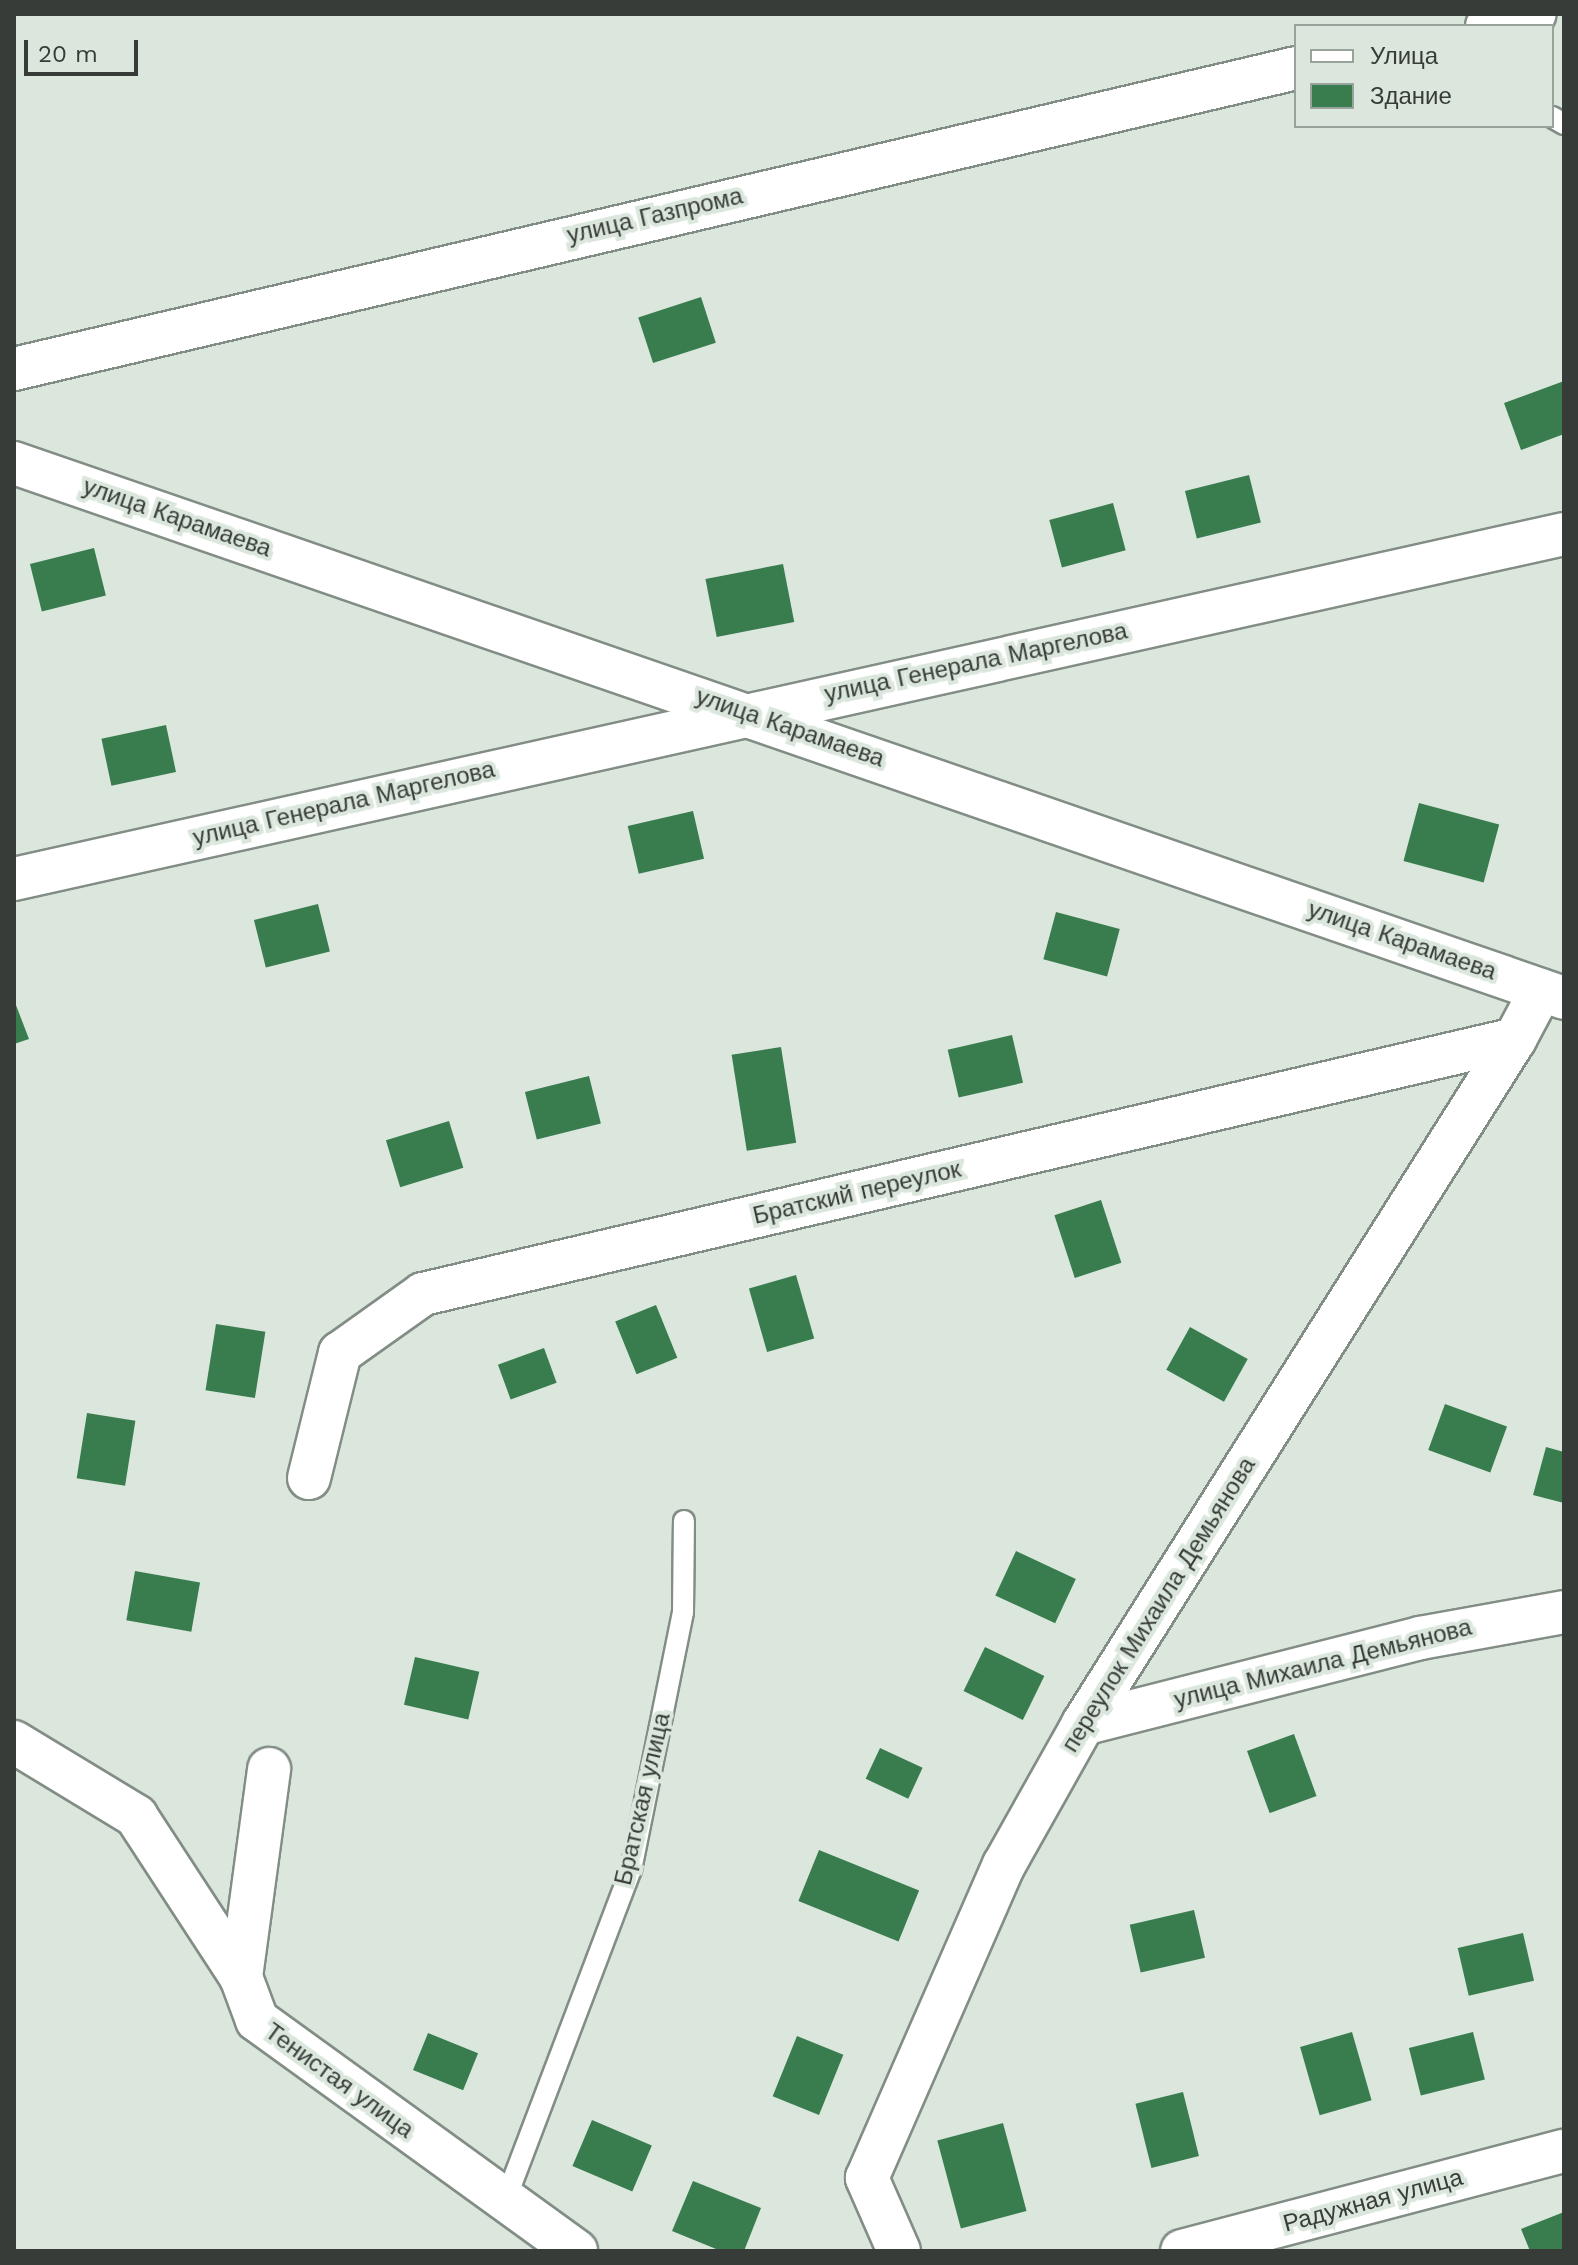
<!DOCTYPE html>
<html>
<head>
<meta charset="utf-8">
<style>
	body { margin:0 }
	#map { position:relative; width:1578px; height:2265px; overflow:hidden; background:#dbe7dd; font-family:"Work Sans",sans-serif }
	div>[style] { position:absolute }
	.building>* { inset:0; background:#397d4f; transform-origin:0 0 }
	.roads { filter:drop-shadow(2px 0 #828d85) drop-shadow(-2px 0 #828d85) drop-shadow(0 2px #828d85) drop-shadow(0 -2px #828d85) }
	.service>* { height:20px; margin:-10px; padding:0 10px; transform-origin:10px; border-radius:10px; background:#fff }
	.minor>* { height:42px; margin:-21px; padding:0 21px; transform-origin:21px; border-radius:21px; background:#fff }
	span { translate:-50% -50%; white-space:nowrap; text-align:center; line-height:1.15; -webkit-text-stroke:8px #dbe7dd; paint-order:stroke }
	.street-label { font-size:24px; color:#373c38 }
	.frame { position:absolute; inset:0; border:16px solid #373c38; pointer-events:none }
	.legend { position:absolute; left:1294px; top:24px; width:260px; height:104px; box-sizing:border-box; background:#dbe7dd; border:2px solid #99a39b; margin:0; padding:10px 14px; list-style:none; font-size:24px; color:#373c38 }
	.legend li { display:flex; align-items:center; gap:16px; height:40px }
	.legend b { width:40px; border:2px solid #99a39b }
	.scale { position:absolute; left:24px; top:40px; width:114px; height:36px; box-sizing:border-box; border:4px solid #373c38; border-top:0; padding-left:10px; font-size:24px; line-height:28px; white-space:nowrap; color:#373c38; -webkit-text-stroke:6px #dbe7dd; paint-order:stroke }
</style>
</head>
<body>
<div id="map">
	<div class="building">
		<div style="left:701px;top:297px;width:48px;height:66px;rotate:72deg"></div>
		<div style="clip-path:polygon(1564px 381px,1564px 434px,1521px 450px,1504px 403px)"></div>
		<div style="left:1249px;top:475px;width:49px;height:66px;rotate:76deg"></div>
		<div style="left:1113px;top:503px;width:49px;height:66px;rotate:75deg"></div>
		<div style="left:94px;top:548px;width:49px;height:66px;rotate:76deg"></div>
		<div style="left:783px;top:564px;width:59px;height:79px;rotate:79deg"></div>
		<div style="left:166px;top:725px;width:48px;height:66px;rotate:78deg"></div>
		<div style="left:1419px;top:803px;width:83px;height:60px;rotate:15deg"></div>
		<div style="left:693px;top:811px;width:49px;height:67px;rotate:77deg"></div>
		<div style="left:318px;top:904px;width:49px;height:66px;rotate:76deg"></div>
		<div style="left:1056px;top:912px;width:66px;height:49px;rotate:15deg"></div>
		<div style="clip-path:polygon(14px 1000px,29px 1039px,14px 1044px)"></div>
		<div style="left:1012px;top:1035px;width:49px;height:66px;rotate:77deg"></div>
		<div style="left:781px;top:1047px;width:97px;height:50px;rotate:81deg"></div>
		<div style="left:589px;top:1076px;width:49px;height:66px;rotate:76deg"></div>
		<div style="left:449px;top:1121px;width:49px;height:66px;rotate:73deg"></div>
		<div style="left:1101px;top:1200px;width:66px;height:49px;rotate:72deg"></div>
		<div style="left:796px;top:1275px;width:66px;height:49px;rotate:74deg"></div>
		<div style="left:656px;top:1305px;width:57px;height:44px;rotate:68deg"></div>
		<div style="left:216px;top:1324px;width:50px;height:67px;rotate:9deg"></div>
		<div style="left:1190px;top:1327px;width:66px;height:49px;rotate:29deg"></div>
		<div style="left:544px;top:1348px;width:37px;height:49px;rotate:70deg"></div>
		<div style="left:1445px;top:1404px;width:66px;height:49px;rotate:20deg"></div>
		<div style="left:87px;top:1413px;width:49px;height:66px;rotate:9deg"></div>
		<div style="clip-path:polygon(1546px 1447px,1564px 1452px,1564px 1503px,1533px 1495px)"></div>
		<div style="left:1016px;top:1551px;width:66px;height:49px;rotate:25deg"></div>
		<div style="left:135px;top:1571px;width:66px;height:50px;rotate:10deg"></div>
		<div style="left:985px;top:1647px;width:66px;height:49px;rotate:26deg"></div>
		<div style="left:415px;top:1657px;width:66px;height:49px;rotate:13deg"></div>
		<div style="left:1294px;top:1734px;width:66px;height:50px;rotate:70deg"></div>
		<div style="left:880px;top:1748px;width:47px;height:34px;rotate:25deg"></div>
		<div style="left:819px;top:1850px;width:108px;height:55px;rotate:22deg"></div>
		<div style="left:1194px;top:1910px;width:49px;height:66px;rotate:77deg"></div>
		<div style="left:1523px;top:1933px;width:49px;height:67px;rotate:77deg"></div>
		<div style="left:1352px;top:2032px;width:71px;height:54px;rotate:74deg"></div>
		<div style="left:1473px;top:2032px;width:49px;height:66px;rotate:76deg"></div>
		<div style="left:428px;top:2033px;width:54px;height:40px;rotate:22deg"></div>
		<div style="left:797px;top:2036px;width:50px;height:65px;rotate:22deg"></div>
		<div style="left:1183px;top:2092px;width:66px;height:49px;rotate:76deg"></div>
		<div style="left:592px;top:2120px;width:65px;height:50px;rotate:23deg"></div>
		<div style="left:1003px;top:2123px;width:91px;height:68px;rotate:75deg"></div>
		<div style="clip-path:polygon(693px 2181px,761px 2208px,744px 2251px,721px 2251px,672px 2231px)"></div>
		<div style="clip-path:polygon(1564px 2212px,1564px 2251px,1530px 2251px,1521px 2229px)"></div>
	</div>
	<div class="roads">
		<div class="service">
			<div style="left:1552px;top:117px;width:14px;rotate:30deg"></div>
			<div style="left:505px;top:2201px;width:354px;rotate:-69.2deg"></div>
			<div style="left:631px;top:1870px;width:263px;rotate:-78.6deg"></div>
			<div style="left:683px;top:1612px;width:91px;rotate:-89.4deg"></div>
		</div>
		<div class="minor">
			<div style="left:1487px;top:26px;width:49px;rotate:-14deg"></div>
			<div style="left:14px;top:369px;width:1317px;rotate:-13.21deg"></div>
			<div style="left:14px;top:463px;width:1640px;rotate:19.04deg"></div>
			<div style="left:14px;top:879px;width:1588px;rotate:-12.55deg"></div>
			<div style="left:309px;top:1478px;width:129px;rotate:-76.1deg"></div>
			<div style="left:340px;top:1353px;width:102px;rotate:-35.4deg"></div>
			<div style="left:423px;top:1294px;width:1121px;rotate:-13.14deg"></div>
			<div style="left:1083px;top:1724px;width:348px;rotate:-14.3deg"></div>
			<div style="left:1420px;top:1638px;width:146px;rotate:-10.2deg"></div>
			<div style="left:14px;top:1742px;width:143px;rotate:31.2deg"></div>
			<div style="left:136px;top:1816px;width:192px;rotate:56.9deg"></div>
			<div style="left:241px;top:1977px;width:46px;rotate:69.6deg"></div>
			<div style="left:257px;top:2020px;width:394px;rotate:35.9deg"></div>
			<div style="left:241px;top:1977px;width:210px;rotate:-82.3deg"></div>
			<div style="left:899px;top:2251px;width:80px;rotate:-113.7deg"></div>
			<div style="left:867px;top:2178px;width:342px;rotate:-66.4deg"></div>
			<div style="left:1004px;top:1865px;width:162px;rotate:-60.7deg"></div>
			<div style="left:1083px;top:1724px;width:810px;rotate:-57.76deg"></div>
			<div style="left:1515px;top:1039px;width:55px;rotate:-62deg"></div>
			<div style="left:1182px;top:2251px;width:395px;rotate:-14.7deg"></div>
		</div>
	</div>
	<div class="street-label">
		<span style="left:655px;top:216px;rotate:-13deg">улица Газпрома</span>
		<span style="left:177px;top:518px;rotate:19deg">улица Карамаева</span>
		<span style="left:976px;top:663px;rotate:-12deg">улица Генерала Маргелова</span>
		<span style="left:790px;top:728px;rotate:19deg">улица Карамаева</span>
		<span style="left:344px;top:804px;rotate:-13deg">улица Генерала Маргелова</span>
		<span style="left:1402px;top:941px;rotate:19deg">улица Карамаева</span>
		<span style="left:857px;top:1193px;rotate:-13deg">Братский переулок</span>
		<span style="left:1159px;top:1605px;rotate:-58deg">переулок Михаила Демьянова</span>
		<span style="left:1323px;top:1664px;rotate:-14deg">улица Михаила Демьянова</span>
		<span style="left:643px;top:1799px;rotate:-77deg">Братская улица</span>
		<span style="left:339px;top:2081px;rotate:36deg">Тенистая улица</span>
		<span style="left:1373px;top:2201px;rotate:-15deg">Радужная улица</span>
	</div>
	<div class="frame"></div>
	<ul class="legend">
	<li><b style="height:10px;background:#fff"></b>Улица</li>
	<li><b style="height:22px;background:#397d4f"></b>Здание</li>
	</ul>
	<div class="scale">20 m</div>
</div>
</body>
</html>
